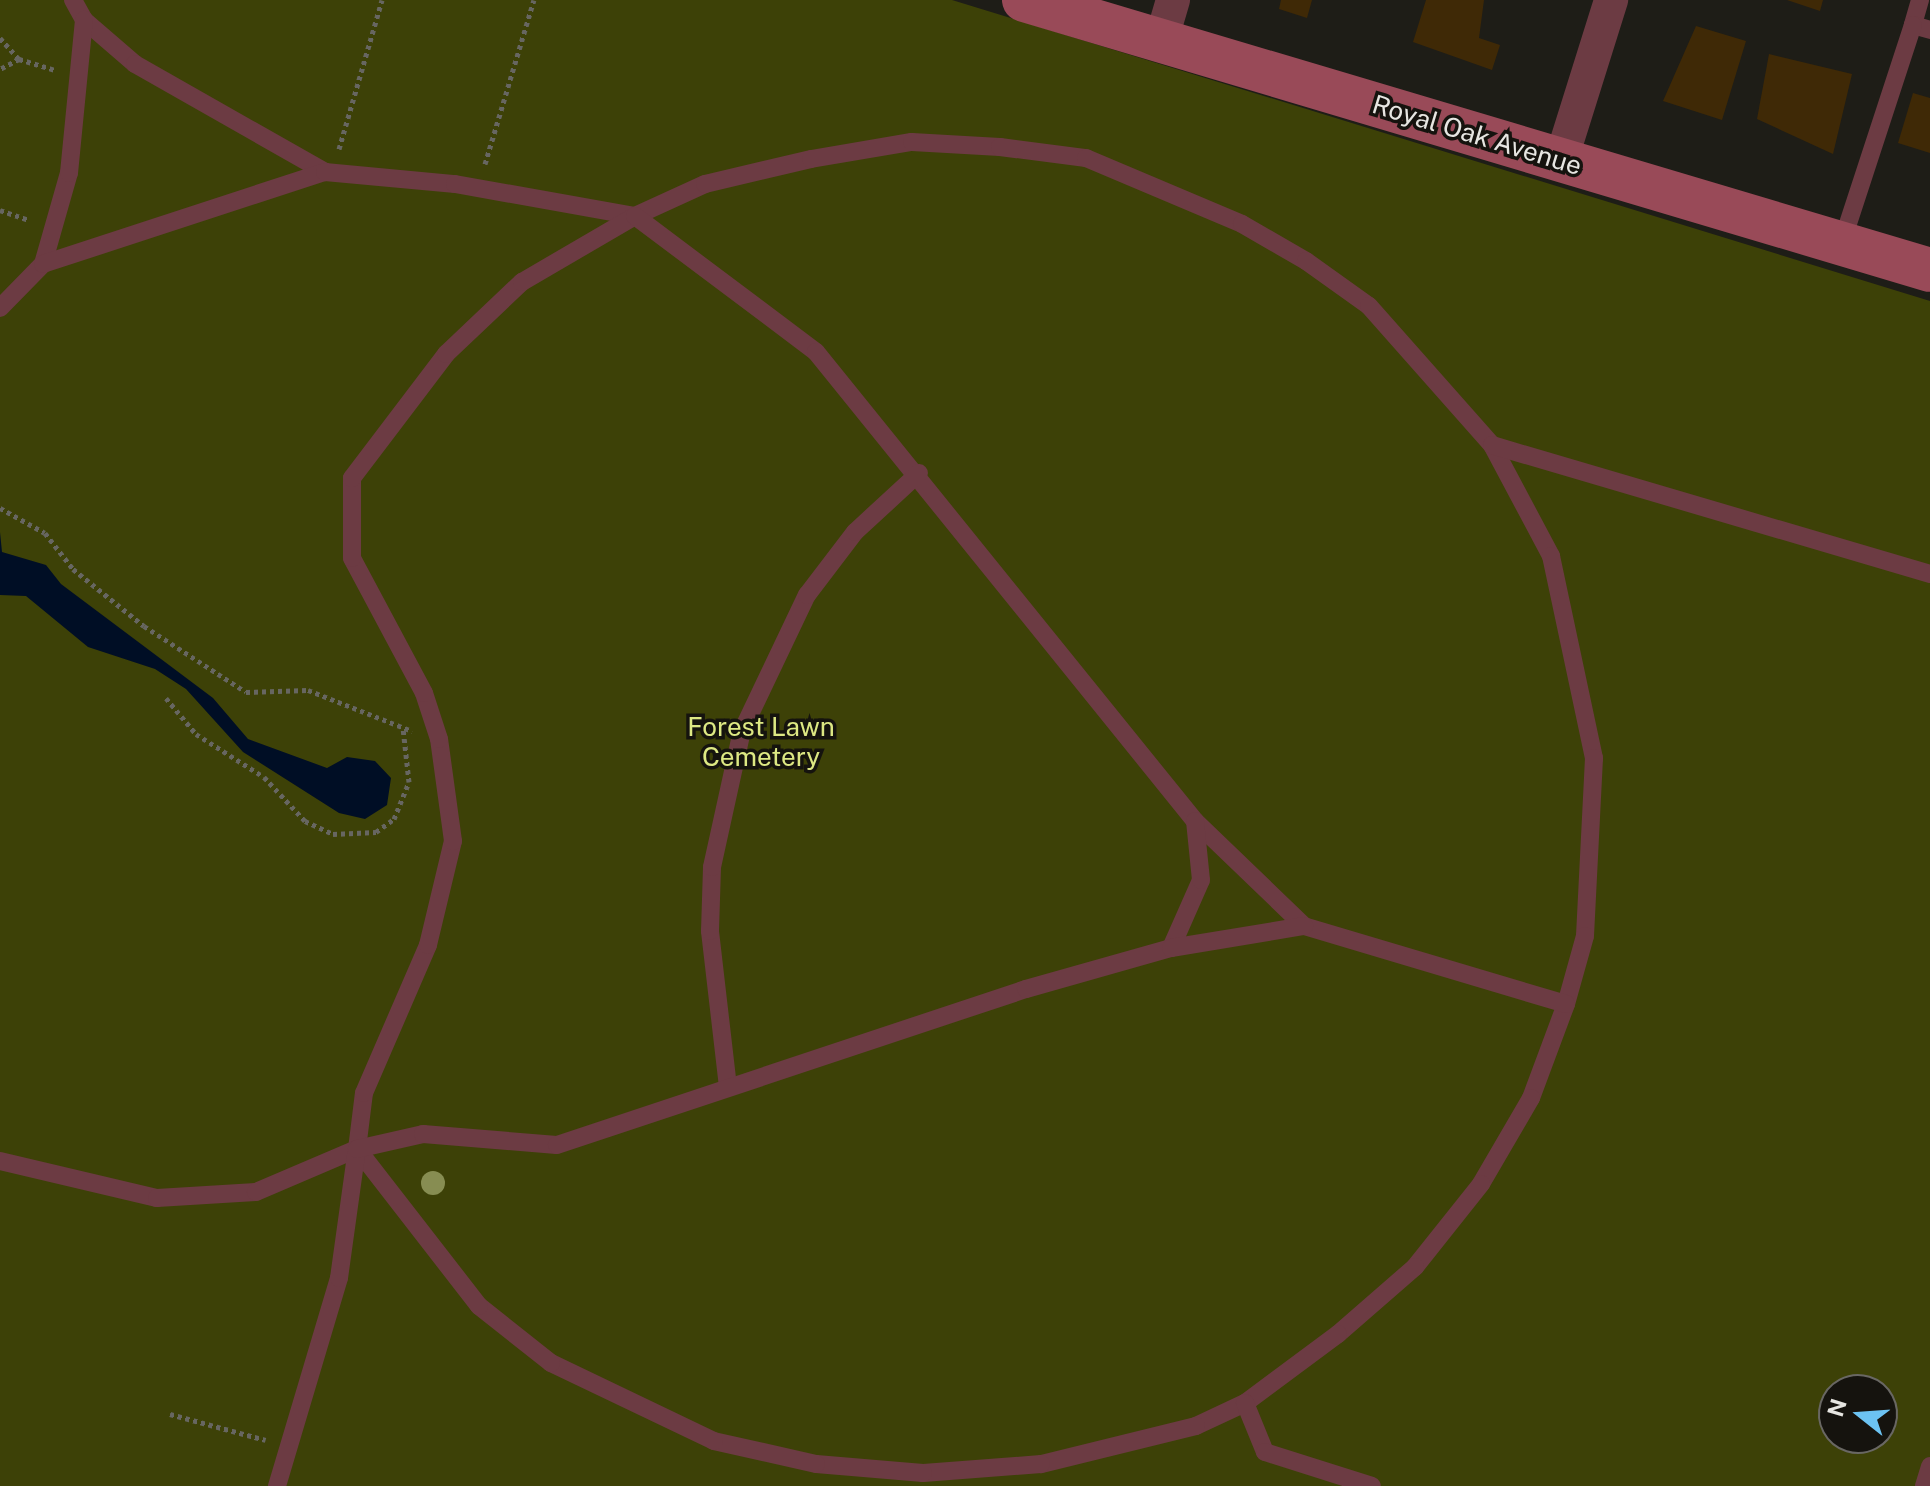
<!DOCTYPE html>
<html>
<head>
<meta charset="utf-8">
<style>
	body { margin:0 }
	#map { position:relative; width:1930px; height:1486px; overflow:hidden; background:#1e1d17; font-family:"Public Sans",sans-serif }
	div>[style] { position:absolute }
	.green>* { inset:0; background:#3d4107 }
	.water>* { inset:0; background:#000e25 }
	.building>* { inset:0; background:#3f2906 }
	.path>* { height:5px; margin-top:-2.5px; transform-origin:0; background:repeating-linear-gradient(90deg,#676661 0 4px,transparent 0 8px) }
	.lane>* { height:18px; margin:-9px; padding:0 9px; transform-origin:9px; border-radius:9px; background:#6c3b43 }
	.street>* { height:34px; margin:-17px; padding:0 17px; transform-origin:17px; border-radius:17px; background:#6c3b43 }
	.secondary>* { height:44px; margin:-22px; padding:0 22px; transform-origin:22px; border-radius:22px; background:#994a58 }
	.trees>* { width:24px; height:24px; margin:-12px; border-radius:50%; background:#878d52 }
	span { translate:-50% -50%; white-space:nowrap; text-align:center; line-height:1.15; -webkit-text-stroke:7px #15130e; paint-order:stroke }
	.street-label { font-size:26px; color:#e7e6e2 }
	.park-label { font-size:26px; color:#dde883 }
	.north { position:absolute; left:1818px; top:1374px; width:80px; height:80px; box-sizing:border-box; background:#15130e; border:2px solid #696763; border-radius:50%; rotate:287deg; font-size:22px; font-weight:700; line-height:32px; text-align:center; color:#e7e6e2 }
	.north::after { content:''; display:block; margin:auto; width:28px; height:36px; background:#6cc3f2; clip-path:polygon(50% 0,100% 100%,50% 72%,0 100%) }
</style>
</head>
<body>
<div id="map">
	<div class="green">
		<div style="clip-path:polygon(evenodd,0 0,952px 0,1930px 301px,1930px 1486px,0 1486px,0 0,1834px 1390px,1882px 1390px,1882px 1438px,1834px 1438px,1834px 1390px)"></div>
	</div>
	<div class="water">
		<div style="clip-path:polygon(0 532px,2px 552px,46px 565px,61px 584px,213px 698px,248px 739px,327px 768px,347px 757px,375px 761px,391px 778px,387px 805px,365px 819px,339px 813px,243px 752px,186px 689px,155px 669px,88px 647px,26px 596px,0 595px)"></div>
	</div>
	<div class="building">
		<div style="clip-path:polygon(1281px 0,1312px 0,1307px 18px,1279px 9px)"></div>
		<div style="clip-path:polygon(1426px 0,1484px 0,1479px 38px,1500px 45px,1492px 70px,1413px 42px)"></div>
		<div style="clip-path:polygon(1787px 0,1823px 0,1820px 11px)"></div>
		<div style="clip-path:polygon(1696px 26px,1746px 41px,1722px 120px,1663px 101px)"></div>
		<div style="clip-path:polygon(1769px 54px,1852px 74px,1833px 154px,1757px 119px)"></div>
		<div style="clip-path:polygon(1913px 93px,1930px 98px,1930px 153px,1898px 143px)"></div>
	</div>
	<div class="path">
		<div style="left:0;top:38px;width:28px;rotate:48deg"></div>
		<div style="left:19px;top:59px;width:21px;rotate:152deg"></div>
		<div style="left:19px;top:59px;width:39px;rotate:17deg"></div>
		<div style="left:339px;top:149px;width:155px;rotate:-73.9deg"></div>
		<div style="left:485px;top:164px;width:171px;rotate:-73.4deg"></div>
		<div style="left:0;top:210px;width:31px;rotate:19deg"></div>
		<div style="left:0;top:508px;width:51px;rotate:29.1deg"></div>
		<div style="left:45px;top:533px;width:46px;rotate:52.1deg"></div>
		<div style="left:73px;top:569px;width:91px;rotate:38.8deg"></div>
		<div style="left:144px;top:626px;width:121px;rotate:32.9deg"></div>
		<div style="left:246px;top:692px;width:62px;rotate:-1.8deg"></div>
		<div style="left:308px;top:690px;width:112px;rotate:21.5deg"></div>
		<div style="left:166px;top:698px;width:47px;rotate:50.2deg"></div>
		<div style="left:196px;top:734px;width:80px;rotate:32.3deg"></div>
		<div style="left:264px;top:777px;width:60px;rotate:47deg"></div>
		<div style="left:305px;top:821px;width:31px;rotate:25deg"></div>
		<div style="left:333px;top:834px;width:43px;rotate:-2.7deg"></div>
		<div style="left:376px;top:832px;width:22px;rotate:-36deg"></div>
		<div style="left:394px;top:819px;width:40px;rotate:-68deg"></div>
		<div style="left:409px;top:782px;width:54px;rotate:-96.3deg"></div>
		<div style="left:170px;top:1414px;width:99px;rotate:15.2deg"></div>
	</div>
	<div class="lane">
		<div style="left:73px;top:0;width:23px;rotate:61deg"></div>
		<div style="left:84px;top:20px;width:67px;rotate:40.8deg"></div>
		<div style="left:135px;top:64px;width:219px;rotate:29.6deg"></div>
		<div style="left:1920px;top:0;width:26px;rotate:106deg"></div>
		<div style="left:1913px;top:25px;width:18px;rotate:16deg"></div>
		<div style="left:1842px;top:242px;width:228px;rotate:-71.9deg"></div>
		<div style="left:43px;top:264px;width:95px;rotate:-74.1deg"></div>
		<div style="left:69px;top:173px;width:154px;rotate:-84.4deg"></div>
		<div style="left:0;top:308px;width:62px;rotate:-45.7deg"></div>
		<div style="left:43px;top:264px;width:297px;rotate:-18.1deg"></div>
		<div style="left:325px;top:172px;width:131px;rotate:5.3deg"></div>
		<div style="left:455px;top:184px;width:183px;rotate:10.1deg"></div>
		<div style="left:635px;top:216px;width:77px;rotate:-24.6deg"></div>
		<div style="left:705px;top:184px;width:109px;rotate:-13.3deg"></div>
		<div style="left:811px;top:159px;width:102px;rotate:-9.6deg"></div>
		<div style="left:912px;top:142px;width:88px;rotate:3.3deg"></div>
		<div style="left:1000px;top:147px;width:87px;rotate:7.3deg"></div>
		<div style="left:1086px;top:158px;width:169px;rotate:22.9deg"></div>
		<div style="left:1242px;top:224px;width:74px;rotate:30deg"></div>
		<div style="left:1306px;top:261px;width:77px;rotate:35.5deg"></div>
		<div style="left:1369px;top:306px;width:186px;rotate:48.5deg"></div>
		<div style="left:1492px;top:445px;width:126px;rotate:62deg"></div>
		<div style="left:1551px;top:556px;width:207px;rotate:78deg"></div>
		<div style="left:1594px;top:758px;width:178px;rotate:92.9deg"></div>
		<div style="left:1585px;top:936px;width:71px;rotate:105.6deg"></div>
		<div style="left:1566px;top:1004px;width:100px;rotate:110.4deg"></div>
		<div style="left:1531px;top:1098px;width:99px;rotate:120.2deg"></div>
		<div style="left:1481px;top:1184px;width:106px;rotate:128.5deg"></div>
		<div style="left:1415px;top:1267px;width:102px;rotate:139deg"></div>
		<div style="left:1338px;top:1334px;width:116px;rotate:143.4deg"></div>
		<div style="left:1245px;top:1403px;width:54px;rotate:154.9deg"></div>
		<div style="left:1196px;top:1426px;width:160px;rotate:166.2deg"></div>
		<div style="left:1041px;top:1464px;width:118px;rotate:175.6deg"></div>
		<div style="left:923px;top:1473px;width:107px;rotate:-175.2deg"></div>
		<div style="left:816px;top:1464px;width:105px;rotate:-167.3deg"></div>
		<div style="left:714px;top:1441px;width:181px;rotate:-154.4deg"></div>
		<div style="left:551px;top:1363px;width:92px;rotate:-141.6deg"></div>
		<div style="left:479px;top:1306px;width:199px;rotate:-127.8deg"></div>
		<div style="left:357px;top:1149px;width:56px;rotate:-82.9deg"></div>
		<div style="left:364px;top:1093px;width:161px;rotate:-66.6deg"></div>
		<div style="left:428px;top:945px;width:107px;rotate:-76.5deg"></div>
		<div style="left:453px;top:841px;width:103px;rotate:-97.8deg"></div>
		<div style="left:439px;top:739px;width:48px;rotate:-108.1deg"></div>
		<div style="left:424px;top:693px;width:153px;rotate:-118.1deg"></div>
		<div style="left:352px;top:558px;width:80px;rotate:-90deg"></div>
		<div style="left:352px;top:478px;width:156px;rotate:-52.8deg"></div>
		<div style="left:446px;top:354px;width:105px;rotate:-43.5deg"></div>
		<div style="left:522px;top:282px;width:131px;rotate:-30.3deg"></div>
		<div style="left:635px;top:216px;width:226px;rotate:36.9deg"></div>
		<div style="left:816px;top:352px;width:603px;rotate:51.06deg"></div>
		<div style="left:1195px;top:821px;width:151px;rotate:43.9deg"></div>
		<div style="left:1304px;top:926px;width:273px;rotate:16.6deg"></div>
		<div style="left:1492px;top:445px;width:457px;rotate:16.4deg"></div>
		<div style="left:1171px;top:948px;width:74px;rotate:-66.2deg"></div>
		<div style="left:1201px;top:880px;width:59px;rotate:-95.8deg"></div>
		<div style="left:728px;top:1087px;width:157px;rotate:-96.6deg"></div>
		<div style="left:710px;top:931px;width:64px;rotate:-88.2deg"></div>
		<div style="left:712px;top:867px;width:139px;rotate:-77.6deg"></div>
		<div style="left:742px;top:731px;width:151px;rotate:-64.5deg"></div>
		<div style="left:807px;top:595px;width:79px;rotate:-52.7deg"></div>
		<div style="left:855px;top:532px;width:87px;rotate:-42.7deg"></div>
		<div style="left:0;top:1161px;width:161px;rotate:13.3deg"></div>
		<div style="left:157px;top:1198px;width:99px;rotate:-3.5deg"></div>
		<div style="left:256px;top:1192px;width:110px;rotate:-23.1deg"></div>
		<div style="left:1245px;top:1403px;width:53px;rotate:67.8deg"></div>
		<div style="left:1265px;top:1452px;width:112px;rotate:17.6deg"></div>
		<div style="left:277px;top:1486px;width:217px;rotate:-73.4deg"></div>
		<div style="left:339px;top:1278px;width:130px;rotate:-82.1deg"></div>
		<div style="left:357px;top:1149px;width:68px;rotate:-12.8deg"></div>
		<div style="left:423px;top:1134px;width:134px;rotate:4.7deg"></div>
		<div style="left:557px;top:1145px;width:494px;rotate:-18.4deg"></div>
		<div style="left:1026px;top:989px;width:151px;rotate:-15.8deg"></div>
		<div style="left:1171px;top:948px;width:135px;rotate:-9.4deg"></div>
		<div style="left:1924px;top:1486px;width:21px;rotate:-73deg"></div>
	</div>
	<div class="street">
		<div style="left:1161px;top:41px;width:43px;rotate:-73.7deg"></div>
		<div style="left:1561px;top:160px;width:168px;rotate:-72.6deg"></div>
	</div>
	<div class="secondary">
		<div style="left:1024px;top:0;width:945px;rotate:16.59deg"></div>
	</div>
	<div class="trees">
		<div style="left:433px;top:1183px"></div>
	</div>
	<div class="street-label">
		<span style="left:1477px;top:135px;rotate:17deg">Royal Oak Avenue</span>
	</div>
	<div class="park-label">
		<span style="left:761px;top:742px">Forest Lawn<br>Cemetery</span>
	</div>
	<div class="north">N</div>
</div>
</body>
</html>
